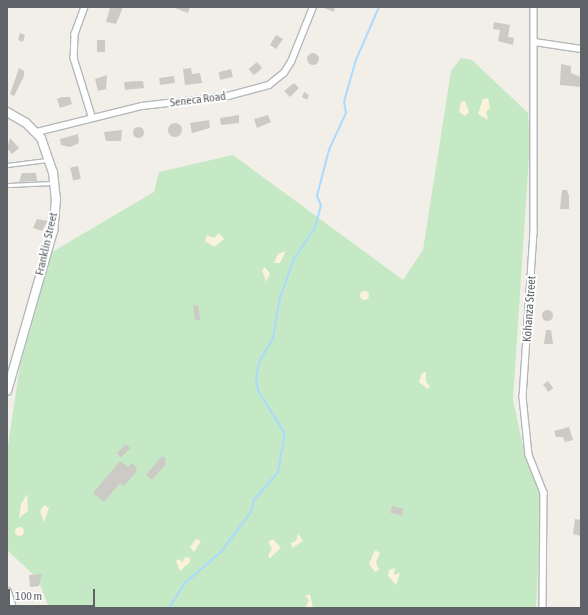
<!DOCTYPE html>
<html>
<head>
<meta charset="utf-8">
<style>
	body { margin:0 }
	#map { position:relative; width:588px; height:615px; overflow:hidden; background:#f1efe8; font-family:"Asap Condensed",sans-serif }
	div>[style] { position:absolute }
	.green>* { inset:0; background:#c5e8c5 }
	.sand>* { inset:0; background:#fbf3d9 }
	.round { border-radius:50% }
	.stream>* { height:1.5px; margin:-0.75px; padding:0 0.75px; transform-origin:0.75px; border-radius:0.75px; background:#aadaff }
	.building>* { inset:0; background:#cccac5; transform-origin:0 0 }
	.roads { filter:drop-shadow(1px 0 #b5b8bc) drop-shadow(-1px 0 #b5b8bc) drop-shadow(0 1px #b5b8bc) drop-shadow(0 -1px #b5b8bc) }
	.lane>* { height:2.5px; margin:-1.25px; padding:0 1.25px; transform-origin:1.25px; border-radius:1.25px; background:#fff }
	.street>* { height:5.5px; margin:-2.75px; padding:0 2.75px; transform-origin:2.75px; border-radius:2.75px; background:#fff }
	.secondary>* { height:8px; margin:-4px; padding:0 4px; transform-origin:4px; border-radius:4px; background:#fff }
	span { translate:-50% -50%; white-space:nowrap; text-align:center; line-height:1.15; -webkit-text-stroke:4px #fff; paint-order:stroke }
	.street-label { font-size:12px; color:#5f6368 }
	.frame { position:absolute; inset:0; border:8px solid #5f6368; pointer-events:none }
	.scale { position:absolute; left:8px; top:589px; width:87px; height:18px; box-sizing:border-box; border:2px solid #5f6368; border-top:0; padding-left:5px; font-size:12px; line-height:14px; white-space:nowrap; color:#5f6368; -webkit-text-stroke:3px #fff; paint-order:stroke }
</style>
</head>
<body>
<div id="map">
	<div class="green">
		<div style="clip-path:polygon(461px 58px,472px 60px,528px 113px,530px 141px,513px 400px,526px 460px,538px 488px,541px 509px,536px 608px,49px 608px,38px 579px,7px 550px,7px 452px,20px 366px,52px 252px,154px 192px,159px 172px,233px 155px,403px 280px,423px 250px,451px 71px)"></div>
	</div>
	<div class="sand">
		<div style="clip-path:polygon(488px 98px,490px 108px,486px 112px,488px 120px,478px 114px,483px 99px)"></div>
		<div style="clip-path:polygon(465px 101px,469px 112px,465px 116px,459px 112px,461px 102px)"></div>
		<div style="clip-path:polygon(219px 233px,224px 239px,214px 247px,205px 241px,207px 235px,214px 238px)"></div>
		<div style="clip-path:polygon(286px 251px,280px 263px,274px 263px,278px 254px)"></div>
		<div style="clip-path:polygon(265px 267px,270px 274px,266px 282px,262px 270px)"></div>
		<div class="round" style="left:359.5px;top:290.5px;width:9px;height:9px"></div>
		<div style="clip-path:polygon(426px 372px,426px 382px,430px 386px,428px 389px,419px 382px,422px 373px)"></div>
		<div style="clip-path:polygon(27px 494px,28px 511px,19px 518px,21px 504px)"></div>
		<div style="clip-path:polygon(44px 505px,49px 508px,44px 522px,40px 511px)"></div>
		<div class="round" style="left:14.5px;top:526.5px;width:9px;height:9px"></div>
		<div style="clip-path:polygon(298px 533px,303px 541px,292px 548px,291px 543px,296px 541px)"></div>
		<div style="clip-path:polygon(196px 539px,201px 541px,194px 552px,190px 547px)"></div>
		<div style="clip-path:polygon(273px 539px,281px 548px,270px 558px,268px 556px,272px 549px,268px 542px)"></div>
		<div style="clip-path:polygon(375px 550px,380px 553px,376px 562px,379px 570px,375px 572px,369px 564px)"></div>
		<div style="clip-path:polygon(185px 557px,190px 558px,190px 562px,180px 571px,176px 561px,180px 559px,182px 563px)"></div>
		<div style="clip-path:polygon(395px 568px,394px 575px,400px 573px,396px 585px,388px 576px,389px 570px)"></div>
		<div style="clip-path:polygon(310px 594px,313px 608px,305px 608px,309px 600px,305px 596px)"></div>
	</div>
	<div class="stream">
		<div style="left:169px;top:608px;width:30px;rotate:-57deg"></div>
		<div style="left:185px;top:583px;width:48px;rotate:-40.7deg"></div>
		<div style="left:221px;top:552px;width:50px;rotate:-53.1deg"></div>
		<div style="left:251px;top:512px;width:12px;rotate:-76deg"></div>
		<div style="left:254px;top:500px;width:37px;rotate:-49deg"></div>
		<div style="left:278px;top:472px;width:39px;rotate:-80deg"></div>
		<div style="left:285px;top:434px;width:51px;rotate:-122.1deg"></div>
		<div style="left:258px;top:391px;width:14px;rotate:-98deg"></div>
		<div style="left:256px;top:377px;width:17px;rotate:-77deg"></div>
		<div style="left:260px;top:360px;width:26px;rotate:-59deg"></div>
		<div style="left:273px;top:338px;width:41px;rotate:-80.1deg"></div>
		<div style="left:280px;top:298px;width:41px;rotate:-70.3deg"></div>
		<div style="left:294px;top:259px;width:37px;rotate:-56deg"></div>
		<div style="left:315px;top:228px;width:23px;rotate:-75deg"></div>
		<div style="left:321px;top:206px;width:11px;rotate:-112deg"></div>
		<div style="left:317px;top:196px;width:48px;rotate:-75.4deg"></div>
		<div style="left:329px;top:150px;width:41px;rotate:-65.3deg"></div>
		<div style="left:346px;top:113px;width:11px;rotate:-100deg"></div>
		<div style="left:344px;top:102px;width:44px;rotate:-74.1deg"></div>
		<div style="left:356px;top:60px;width:58px;rotate:-66.5deg"></div>
	</div>
	<div class="building">
		<div style="clip-path:polygon(123px 7px,116px 24px,106px 22px,110px 8px)"></div>
		<div style="clip-path:polygon(172px 7px,190px 7px,188px 13px)"></div>
		<div style="clip-path:polygon(322px 7px,335px 7px,334px 12px)"></div>
		<div style="clip-path:polygon(494px 22px,510px 25px,508px 37px,514px 38px,513px 45px,498px 41px,500px 30px,493px 29px)"></div>
		<div style="clip-path:polygon(20px 33px,25px 35px,23px 42px,18px 40px)"></div>
		<div style="clip-path:polygon(276px 35px,283px 39px,276px 49px,270px 45px)"></div>
		<div style="left:97px;top:40px;width:8px;height:12px"></div>
		<div class="round" style="left:307px;top:53px;width:12px;height:12px"></div>
		<div style="left:257px;top:62px;width:8px;height:11px;rotate:50deg"></div>
		<div style="clip-path:polygon(561px 64px,571px 66px,571px 73px,581px 77px,581px 87px,560px 85px)"></div>
		<div style="clip-path:polygon(19px 68px,24px 71px,24px 76px,14px 96px,10px 94px)"></div>
		<div style="clip-path:polygon(191px 68px,192px 74px,200px 73px,202px 83px,185px 85px,183px 69px)"></div>
		<div style="left:231px;top:69px;width:8px;height:13px;rotate:76deg"></div>
		<div style="clip-path:polygon(107px 75px,106px 89px,98px 91px,95px 79px)"></div>
		<div style="left:174px;top:76px;width:7px;height:15px;rotate:82deg"></div>
		<div style="clip-path:polygon(137px 81px,143px 81px,144px 88px,125px 90px,124px 82px)"></div>
		<div style="clip-path:polygon(294px 83px,299px 88px,290px 97px,284px 91px)"></div>
		<div style="clip-path:polygon(304px 92px,309px 95px,307px 100px,302px 97px)"></div>
		<div style="clip-path:polygon(62px 97px,70px 97px,72px 104px,60px 108px,57px 99px)"></div>
		<div style="clip-path:polygon(239px 115px,239px 123px,221px 125px,220px 118px)"></div>
		<div style="clip-path:polygon(268px 115px,271px 122px,257px 128px,254px 119px)"></div>
		<div style="clip-path:polygon(209px 120px,210px 128px,192px 133px,190px 123px)"></div>
		<div class="round" style="left:168px;top:123px;width:14px;height:14px"></div>
		<div class="round" style="left:132.5px;top:126.5px;width:11px;height:11px"></div>
		<div style="clip-path:polygon(122px 130px,121px 141px,106px 141px,104px 132px)"></div>
		<div style="clip-path:polygon(78px 134px,79px 143px,70px 147px,61px 145px,60px 139px)"></div>
		<div style="clip-path:polygon(10px 138px,19px 148px,12px 154px,7px 148px)"></div>
		<div style="left:78px;top:166px;width:13px;height:8px;rotate:77deg"></div>
		<div style="clip-path:polygon(22px 173px,36px 173px,37px 181px,19px 182px)"></div>
		<div style="clip-path:polygon(562px 190px,567px 190px,569px 196px,569px 209px,560px 209px)"></div>
		<div style="clip-path:polygon(37px 219px,48px 221px,42px 231px,33px 228px)"></div>
		<div style="left:198px;top:305px;width:15px;height:5px;rotate:82deg"></div>
		<div class="round" style="left:541.5px;top:309.5px;width:11px;height:11px"></div>
		<div style="clip-path:polygon(546px 330px,551px 330px,553px 344px,544px 344px)"></div>
		<div style="left:548px;top:381px;width:9px;height:6px;rotate:54deg"></div>
		<div style="clip-path:polygon(569px 427px,573px 440px,565px 442px,563px 437px,556px 437px,554px 431px)"></div>
		<div style="left:126px;top:444px;width:6px;height:13px;rotate:45deg"></div>
		<div style="clip-path:polygon(162px 456px,166px 459px,165px 465px,152px 480px,146px 475px)"></div>
		<div style="clip-path:polygon(120px 461px,128px 467px,132px 463px,137px 468px,136px 472px,124px 486px,120px 483px,104px 502px,93px 493px)"></div>
		<div style="left:392px;top:506px;width:12px;height:7px;rotate:14deg"></div>
		<div style="clip-path:polygon(575px 519px,581px 520px,581px 536px,573px 534px)"></div>
		<div style="clip-path:polygon(42px 574px,39px 586px,30px 587px,29px 575px)"></div>
	</div>
	<div class="roads">
		<div class="lane">
			<div style="left:7px;top:165px;width:40px;rotate:-7.1deg"></div>
			<div style="left:9px;top:185px;width:43px;rotate:-2.7deg"></div>
		</div>
		<div class="street">
			<div style="left:85px;top:7px;width:29px;rotate:110deg"></div>
			<div style="left:75px;top:34px;width:24px;rotate:92deg"></div>
			<div style="left:74px;top:58px;width:61px;rotate:72.8deg"></div>
			<div style="left:534px;top:7px;width:225px;rotate:90deg"></div>
			<div style="left:534px;top:232px;width:165px;rotate:93.8deg"></div>
			<div style="left:523px;top:397px;width:58px;rotate:84.1deg"></div>
			<div style="left:529px;top:455px;width:41px;rotate:68.5deg"></div>
			<div style="left:544px;top:493px;width:115px;rotate:90.5deg"></div>
			<div style="left:534px;top:42px;width:48px;rotate:8.5deg"></div>
			<div style="left:37px;top:132px;width:108px;rotate:-13.9deg"></div>
			<div style="left:142px;top:106px;width:87px;rotate:-6.6deg"></div>
			<div style="left:228px;top:96px;width:42px;rotate:-15deg"></div>
			<div style="left:269px;top:85px;width:19px;rotate:-39deg"></div>
			<div style="left:284px;top:73px;width:13px;rotate:-58deg"></div>
			<div style="left:291px;top:62px;width:59px;rotate:-68.2deg"></div>
		</div>
		<div class="secondary">
			<div style="left:7px;top:112px;width:22px;rotate:30deg"></div>
			<div style="left:26px;top:123px;width:21px;rotate:45deg"></div>
			<div style="left:41px;top:138px;width:36px;rotate:71deg"></div>
			<div style="left:53px;top:172px;width:27px;rotate:84deg"></div>
			<div style="left:56px;top:199px;width:32px;rotate:95deg"></div>
			<div style="left:53px;top:231px;width:166px;rotate:106deg"></div>
			<div style="left:7px;top:592px;width:17px;rotate:73deg"></div>
		</div>
	</div>
	<div class="street-label">
		<span style="left:198px;top:100px;rotate:-7deg">Seneca Road</span>
		<span style="left:47px;top:244px;rotate:-77deg">Franklin Street</span>
		<span style="left:530px;top:309px;rotate:-86deg">Kohanza Street</span>
	</div>
	<div class="frame"></div>
	<div class="scale">100 m</div>
</div>
</body>
</html>
